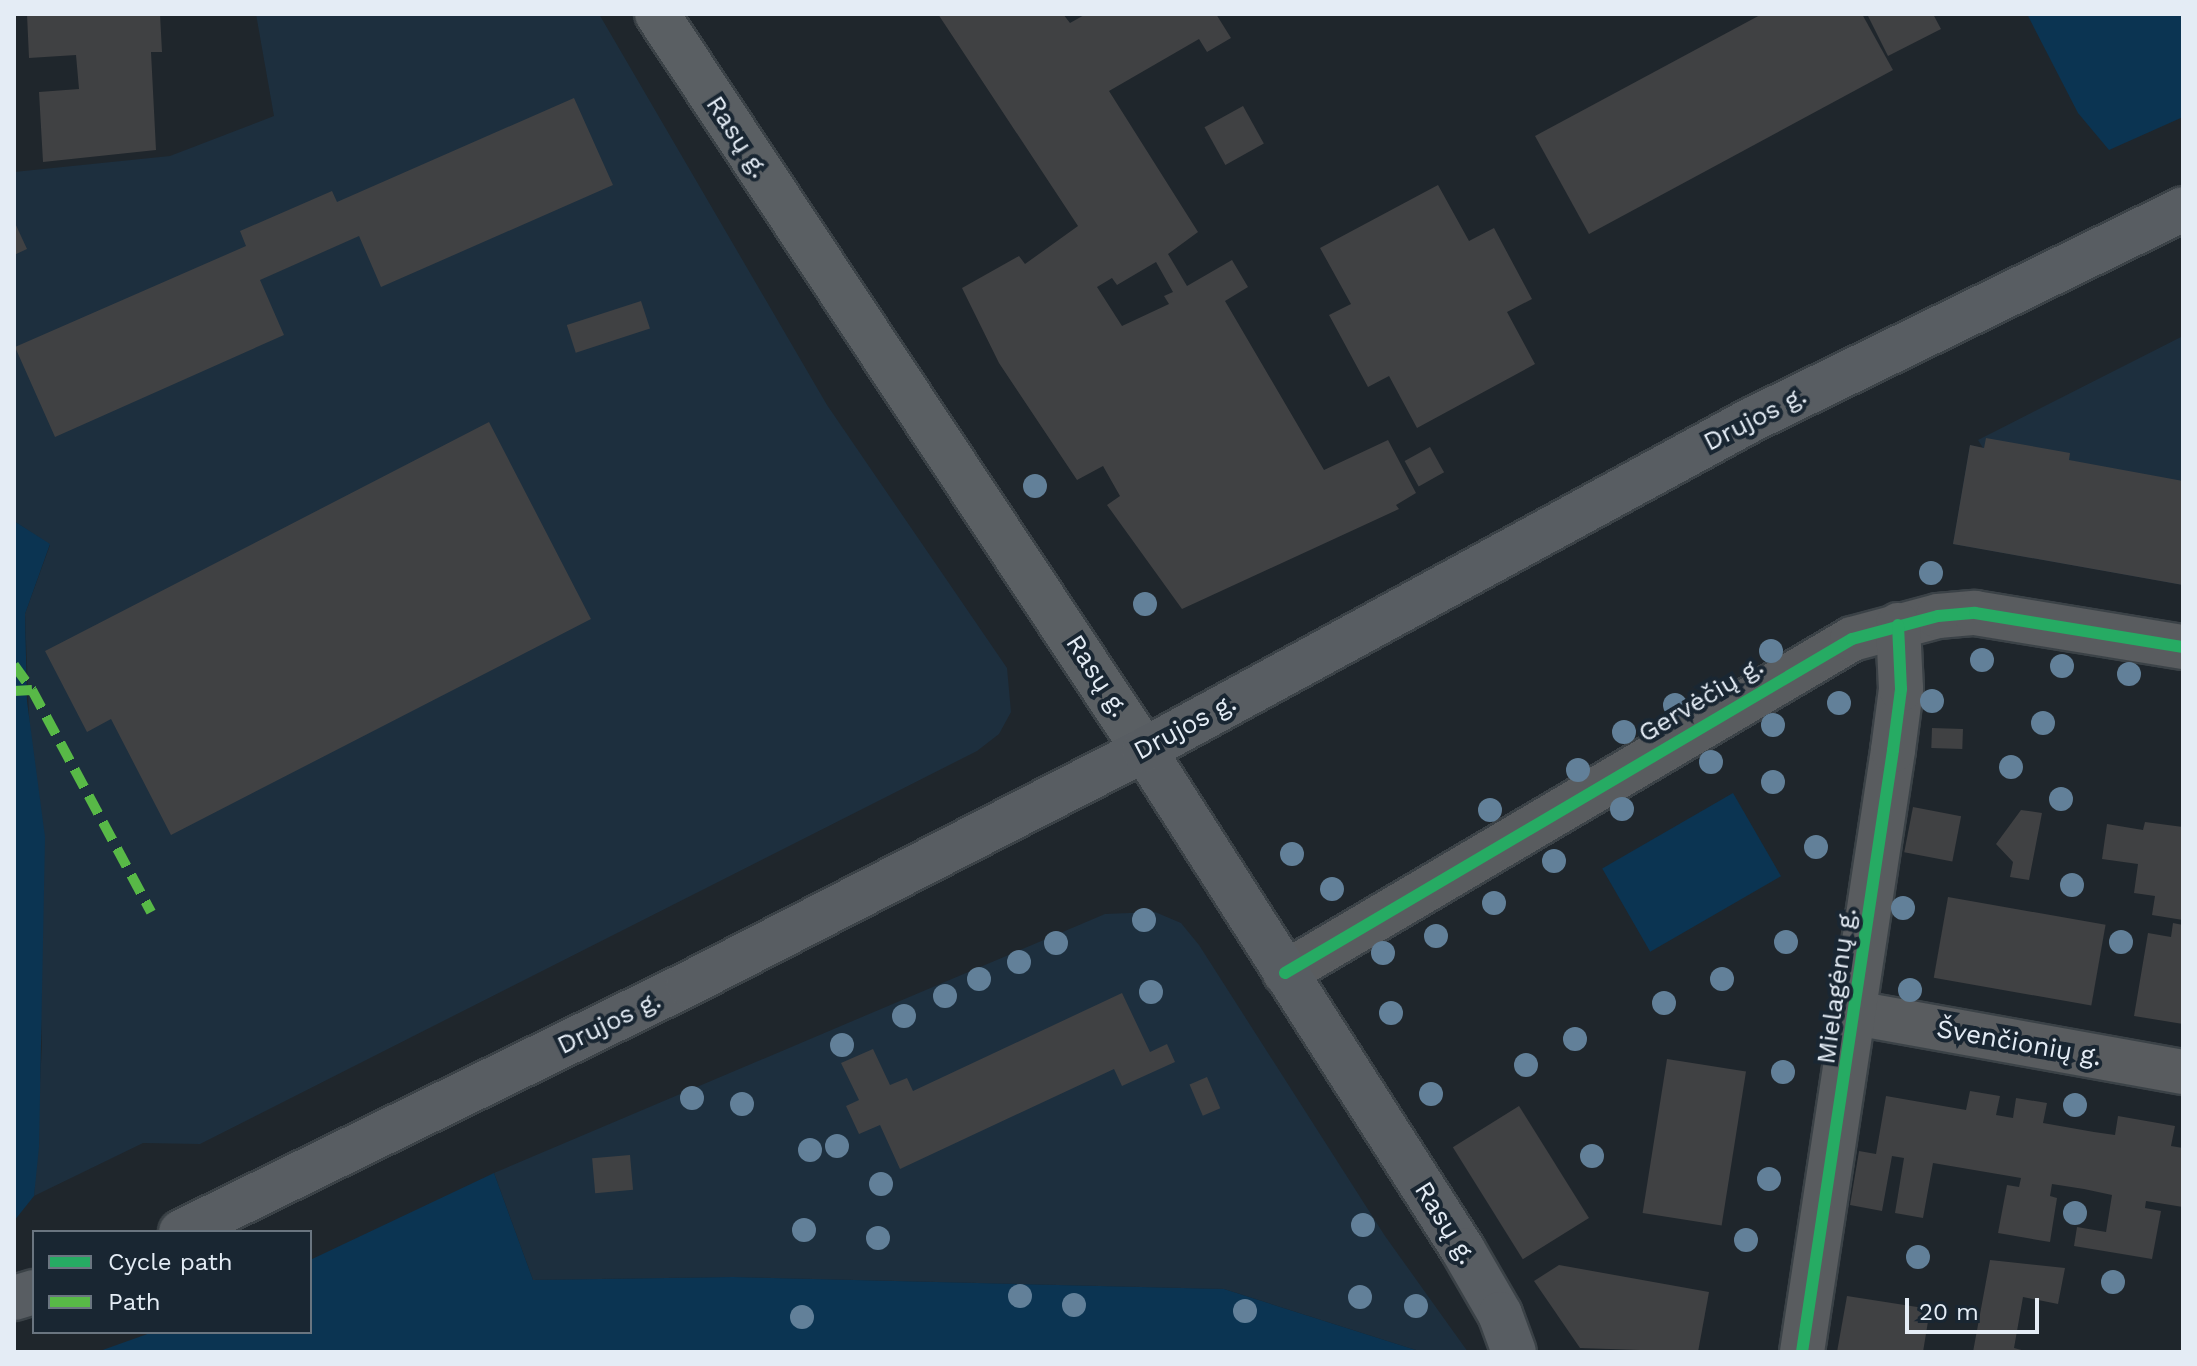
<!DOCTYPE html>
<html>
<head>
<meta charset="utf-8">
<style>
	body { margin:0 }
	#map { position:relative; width:2197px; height:1366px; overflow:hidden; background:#1f262c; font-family:"Work Sans",sans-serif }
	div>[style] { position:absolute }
	.built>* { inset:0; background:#1d2f3e }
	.green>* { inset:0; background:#0b3452; transform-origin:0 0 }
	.building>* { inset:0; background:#404143; transform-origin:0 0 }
	.roads { filter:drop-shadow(2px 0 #3b4247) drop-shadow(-2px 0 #3b4247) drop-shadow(0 2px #3b4247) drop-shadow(0 -2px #3b4247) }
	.street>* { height:44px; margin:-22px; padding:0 22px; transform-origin:22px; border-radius:22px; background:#595c5f }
	.secondary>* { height:44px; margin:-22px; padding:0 22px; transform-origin:22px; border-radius:22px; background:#5a5f63 }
	.primary>* { height:44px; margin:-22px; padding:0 22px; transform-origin:22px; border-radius:22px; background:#585d62 }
	.quiet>* { height:10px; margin-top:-5px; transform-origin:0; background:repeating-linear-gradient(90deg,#58b947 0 20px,transparent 0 30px) }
	.cycleway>* { height:12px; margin:-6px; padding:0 6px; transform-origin:6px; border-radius:6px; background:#26ab63 }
	.trees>* { width:24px; height:24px; margin:-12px; border-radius:50%; background:#628099 }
	span { translate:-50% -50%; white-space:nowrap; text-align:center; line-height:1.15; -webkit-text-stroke:8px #192632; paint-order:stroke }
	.street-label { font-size:26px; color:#e4ecf5 }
	.frame { position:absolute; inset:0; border:16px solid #e4ecf5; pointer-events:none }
	.legend { position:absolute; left:32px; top:1230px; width:280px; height:104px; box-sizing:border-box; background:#192632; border:2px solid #6a7580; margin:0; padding:10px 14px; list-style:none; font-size:24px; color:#e4ecf5 }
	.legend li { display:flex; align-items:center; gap:16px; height:40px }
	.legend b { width:40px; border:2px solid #6a7580 }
	.scale { position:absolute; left:1905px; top:1298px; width:134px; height:36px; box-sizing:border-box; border:4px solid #e4ecf5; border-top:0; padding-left:10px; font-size:24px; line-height:28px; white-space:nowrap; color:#e4ecf5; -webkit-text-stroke:6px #192632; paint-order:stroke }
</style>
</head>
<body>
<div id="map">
	<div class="built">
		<div style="clip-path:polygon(256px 14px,599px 14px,827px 405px,1007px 668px,1011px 712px,999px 734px,977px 751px,200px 1144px,143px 1143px,34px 1196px,42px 1045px,25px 614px,50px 545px,14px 521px,14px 172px,170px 156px,274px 116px)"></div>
		<div style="clip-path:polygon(2183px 336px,2183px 585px,1953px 544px,1970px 445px,1983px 448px,1978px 440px)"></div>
		<div style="clip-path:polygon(1155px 912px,1181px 923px,1199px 945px,1385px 1236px,1468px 1352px,1422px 1352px,1224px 1289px,733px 1277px,533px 1280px,494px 1173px,1105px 914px)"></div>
	</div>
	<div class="green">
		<div style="clip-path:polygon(2027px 14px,2183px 14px,2183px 117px,2109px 150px,2078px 113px)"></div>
		<div style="clip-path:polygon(14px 521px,50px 544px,25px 614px,27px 701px,45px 837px,39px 1147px,34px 1196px,14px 1221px)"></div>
		<div style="left:1733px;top:793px;width:96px;height:151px;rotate:60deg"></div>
		<div style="clip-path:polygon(494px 1173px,533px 1280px,733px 1277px,1224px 1289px,1422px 1352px,97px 1352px,153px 1332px,310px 1332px,310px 1260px)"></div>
	</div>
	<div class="building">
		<div style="clip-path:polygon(27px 14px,160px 14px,162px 52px,151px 52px,156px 150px,43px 162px,39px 92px,79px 89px,76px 55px,29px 58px)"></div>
		<div style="clip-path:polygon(evenodd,938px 14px,1063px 14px,1070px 23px,1086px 14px,1216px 14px,1231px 38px,1207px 52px,1199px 39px,1109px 91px,1198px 232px,1168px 254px,1187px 286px,1232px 260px,1248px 287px,1225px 301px,1324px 470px,1388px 440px,1416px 493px,1396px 505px,1399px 509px,1182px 609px,1107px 505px,1120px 496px,1103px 466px,1077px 480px,999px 363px,962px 288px,1019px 256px,1025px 264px,1078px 226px,938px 14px,1156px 262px,1173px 292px,1164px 296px,1169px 304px,1122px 326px,1097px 287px,1112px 278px,1117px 285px,1156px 262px)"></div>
		<div style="clip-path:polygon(1762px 14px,1862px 14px,1893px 70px,1589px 234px,1535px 136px)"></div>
		<div style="clip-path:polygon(1867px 14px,1933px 14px,1941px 29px,1888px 56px)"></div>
		<div style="clip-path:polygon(574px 98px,613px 185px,381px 287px,359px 236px,260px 280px,284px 335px,55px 437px,15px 347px,246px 246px,240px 231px,332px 191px,337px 202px)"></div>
		<div style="left:1243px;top:106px;width:43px;height:44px;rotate:61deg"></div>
		<div style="clip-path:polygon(1438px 185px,1469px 241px,1494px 228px,1532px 299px,1507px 312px,1535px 364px,1417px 428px,1389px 376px,1368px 387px,1329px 315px,1351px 304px,1320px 248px)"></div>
		<div style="clip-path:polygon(14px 221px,27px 249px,14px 255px)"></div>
		<div style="left:641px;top:301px;width:29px;height:78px;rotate:72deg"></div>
		<div style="clip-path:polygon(489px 422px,591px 619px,171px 835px,111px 719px,87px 732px,45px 651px)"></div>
		<div style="clip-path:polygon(1986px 438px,2070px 453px,2069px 460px,2183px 481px,2183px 585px,1953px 544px,1970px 445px,1984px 448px)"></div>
		<div style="left:1430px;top:447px;width:29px;height:29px;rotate:61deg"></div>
		<div style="left:1932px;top:728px;width:31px;height:20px;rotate:2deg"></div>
		<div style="left:1913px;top:807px;width:49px;height:46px;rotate:11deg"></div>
		<div style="clip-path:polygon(2021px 810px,2042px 813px,2029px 880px,2010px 877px,2013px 862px,1996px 844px)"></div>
		<div style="clip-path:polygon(2145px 822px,2183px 827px,2183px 920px,2152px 915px,2155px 896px,2134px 893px,2138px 864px,2102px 859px,2107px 824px,2143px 830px)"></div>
		<div style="left:1948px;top:897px;width:160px;height:82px;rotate:10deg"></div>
		<div style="clip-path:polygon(2173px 923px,2183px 925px,2183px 1024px,2134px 1016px,2148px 933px,2171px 937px)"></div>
		<div style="clip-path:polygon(1122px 993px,1150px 1052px,1167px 1044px,1175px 1062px,1122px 1086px,1114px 1069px,900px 1169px,880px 1125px,859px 1134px,846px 1106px,859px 1100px,841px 1063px,873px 1049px,890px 1085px,907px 1078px,913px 1091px)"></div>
		<div style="left:1667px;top:1059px;width:80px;height:156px;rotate:9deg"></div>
		<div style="left:1207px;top:1077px;width:34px;height:19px;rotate:67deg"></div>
		<div style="clip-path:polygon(1970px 1091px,2000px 1096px,1996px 1115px,2013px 1118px,2016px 1098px,2047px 1103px,2043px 1123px,2094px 1132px,2115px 1135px,2118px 1116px,2175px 1126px,2171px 1146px,2183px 1148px,2183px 1207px,2146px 1201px,2145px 1208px,2161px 1211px,2152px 1259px,2074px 1246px,2077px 1227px,2106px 1232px,2112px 1195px,2084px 1189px,2052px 1184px,2050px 1196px,2057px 1198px,2050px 1242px,1998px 1233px,2007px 1185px,2019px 1187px,2021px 1178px,1933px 1163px,1923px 1218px,1895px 1213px,1904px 1158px,1892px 1156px,1882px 1211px,1850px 1205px,1859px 1151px,1876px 1154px,1886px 1096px,1966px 1110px)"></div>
		<div style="left:1519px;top:1106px;width:132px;height:78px;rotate:58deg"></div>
		<div style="left:630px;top:1155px;width:35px;height:38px;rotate:85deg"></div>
		<div style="clip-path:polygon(1990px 1260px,2065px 1268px,2058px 1304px,2023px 1297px,2014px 1348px,2029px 1352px,1973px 1352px)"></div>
		<div style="clip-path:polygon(1559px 1265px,1709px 1292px,1698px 1352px,1580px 1348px,1534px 1281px)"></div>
		<div style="clip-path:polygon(1847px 1296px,1930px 1309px,1923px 1352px,1837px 1352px)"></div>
	</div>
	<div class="roads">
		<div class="street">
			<div style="left:1285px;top:973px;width:658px;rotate:-30.5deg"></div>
			<div style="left:1852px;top:639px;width:89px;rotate:-15deg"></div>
			<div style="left:1938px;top:616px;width:37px;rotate:-5deg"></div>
			<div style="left:1975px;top:613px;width:211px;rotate:9.3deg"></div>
			<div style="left:1855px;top:1013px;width:333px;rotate:10.2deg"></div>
			<div style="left:1802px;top:1352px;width:609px;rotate:-81.4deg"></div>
			<div style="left:1893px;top:750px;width:62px;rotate:-82.5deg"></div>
			<div style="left:1901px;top:689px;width:64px;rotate:-92.7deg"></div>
		</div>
		<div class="secondary">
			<div style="left:657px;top:14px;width:883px;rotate:56.51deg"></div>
		</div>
		<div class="primary">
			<div style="left:1144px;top:750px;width:593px;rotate:57.46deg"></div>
			<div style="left:1463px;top:1250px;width:74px;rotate:60deg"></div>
			<div style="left:1500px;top:1314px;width:40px;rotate:69.8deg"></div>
			<div style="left:181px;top:1232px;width:564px;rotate:-26.07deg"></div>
			<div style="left:688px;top:984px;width:513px;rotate:-27.16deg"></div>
			<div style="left:1144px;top:750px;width:691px;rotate:-28.53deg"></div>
			<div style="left:1751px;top:420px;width:481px;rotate:-26deg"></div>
			<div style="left:14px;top:1298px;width:21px;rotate:-17deg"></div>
		</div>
	</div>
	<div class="quiet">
		<div style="left:14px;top:665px;width:31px;rotate:54deg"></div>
		<div style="left:14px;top:691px;width:18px;rotate:-3deg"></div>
		<div style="left:32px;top:690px;width:252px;rotate:61.8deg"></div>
	</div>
	<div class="cycleway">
		<div style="left:1285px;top:973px;width:658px;rotate:-30.5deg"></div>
		<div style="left:1852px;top:639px;width:89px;rotate:-15deg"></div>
		<div style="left:1938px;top:616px;width:37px;rotate:-5deg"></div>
		<div style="left:1975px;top:613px;width:211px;rotate:9.3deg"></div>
		<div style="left:1802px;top:1352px;width:609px;rotate:-81.4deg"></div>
		<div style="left:1893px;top:750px;width:62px;rotate:-82.5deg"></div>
		<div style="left:1901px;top:689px;width:64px;rotate:-92.7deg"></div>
	</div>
	<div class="trees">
		<div style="left:1035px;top:486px"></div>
		<div style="left:1931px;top:573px"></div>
		<div style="left:1145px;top:604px"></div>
		<div style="left:1771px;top:651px"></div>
		<div style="left:1982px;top:660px"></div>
		<div style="left:2062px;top:666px"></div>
		<div style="left:2129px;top:674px"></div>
		<div style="left:1932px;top:701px"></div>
		<div style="left:1839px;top:703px"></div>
		<div style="left:1675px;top:705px"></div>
		<div style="left:2043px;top:723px"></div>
		<div style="left:1773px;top:725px"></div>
		<div style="left:1624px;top:732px"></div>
		<div style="left:1711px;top:762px"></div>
		<div style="left:2011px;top:767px"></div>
		<div style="left:1578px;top:770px"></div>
		<div style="left:1773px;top:782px"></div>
		<div style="left:2061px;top:799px"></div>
		<div style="left:1622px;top:809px"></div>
		<div style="left:1490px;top:810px"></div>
		<div style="left:1816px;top:847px"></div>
		<div style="left:1292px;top:854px"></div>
		<div style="left:1554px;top:861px"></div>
		<div style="left:2072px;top:885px"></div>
		<div style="left:1332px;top:889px"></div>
		<div style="left:1494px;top:903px"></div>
		<div style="left:1903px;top:908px"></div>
		<div style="left:1144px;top:920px"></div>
		<div style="left:1436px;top:936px"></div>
		<div style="left:1786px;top:942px"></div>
		<div style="left:2121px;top:942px"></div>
		<div style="left:1056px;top:943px"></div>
		<div style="left:1383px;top:953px"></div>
		<div style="left:1019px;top:962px"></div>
		<div style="left:979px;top:979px"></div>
		<div style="left:1722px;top:979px"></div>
		<div style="left:1910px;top:990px"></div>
		<div style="left:1151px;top:992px"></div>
		<div style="left:945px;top:996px"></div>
		<div style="left:1664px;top:1003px"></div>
		<div style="left:1391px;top:1013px"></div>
		<div style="left:904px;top:1016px"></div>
		<div style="left:1575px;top:1039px"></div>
		<div style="left:842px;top:1045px"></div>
		<div style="left:1526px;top:1065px"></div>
		<div style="left:1783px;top:1072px"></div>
		<div style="left:1431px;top:1094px"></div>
		<div style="left:692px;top:1098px"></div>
		<div style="left:742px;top:1104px"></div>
		<div style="left:2075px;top:1105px"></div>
		<div style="left:837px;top:1146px"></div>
		<div style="left:810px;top:1150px"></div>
		<div style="left:1592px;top:1156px"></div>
		<div style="left:1769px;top:1179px"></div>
		<div style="left:881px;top:1184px"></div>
		<div style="left:2075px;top:1213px"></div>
		<div style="left:1363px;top:1225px"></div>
		<div style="left:804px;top:1230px"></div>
		<div style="left:878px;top:1238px"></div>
		<div style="left:1746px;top:1240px"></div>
		<div style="left:1918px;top:1257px"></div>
		<div style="left:2113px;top:1282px"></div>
		<div style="left:1020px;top:1296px"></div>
		<div style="left:1360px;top:1297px"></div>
		<div style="left:1074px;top:1305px"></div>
		<div style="left:1416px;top:1306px"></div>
		<div style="left:1245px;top:1311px"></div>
		<div style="left:802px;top:1317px"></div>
	</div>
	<div class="street-label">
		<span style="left:737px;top:137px;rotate:57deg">Rasų g.</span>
		<span style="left:1755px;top:419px;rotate:-27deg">Drujos g.</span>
		<span style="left:1097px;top:676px;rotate:57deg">Rasų g.</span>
		<span style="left:1701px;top:700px;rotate:-31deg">Gervėčių g.</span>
		<span style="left:1185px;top:727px;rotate:-28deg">Drujos g.</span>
		<span style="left:1837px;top:986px;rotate:-82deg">Mielagėnų g.</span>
		<span style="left:609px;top:1023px;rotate:-26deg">Drujos g.</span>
		<span style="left:2019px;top:1043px;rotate:10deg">Švenčionių g.</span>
		<span style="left:1445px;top:1223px;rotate:58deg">Rasų g.</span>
	</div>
	<div class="frame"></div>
	<ul class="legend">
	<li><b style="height:10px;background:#26ab63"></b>Cycle path</li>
	<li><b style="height:10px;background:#58b947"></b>Path</li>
	</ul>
	<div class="scale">20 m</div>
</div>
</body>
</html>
